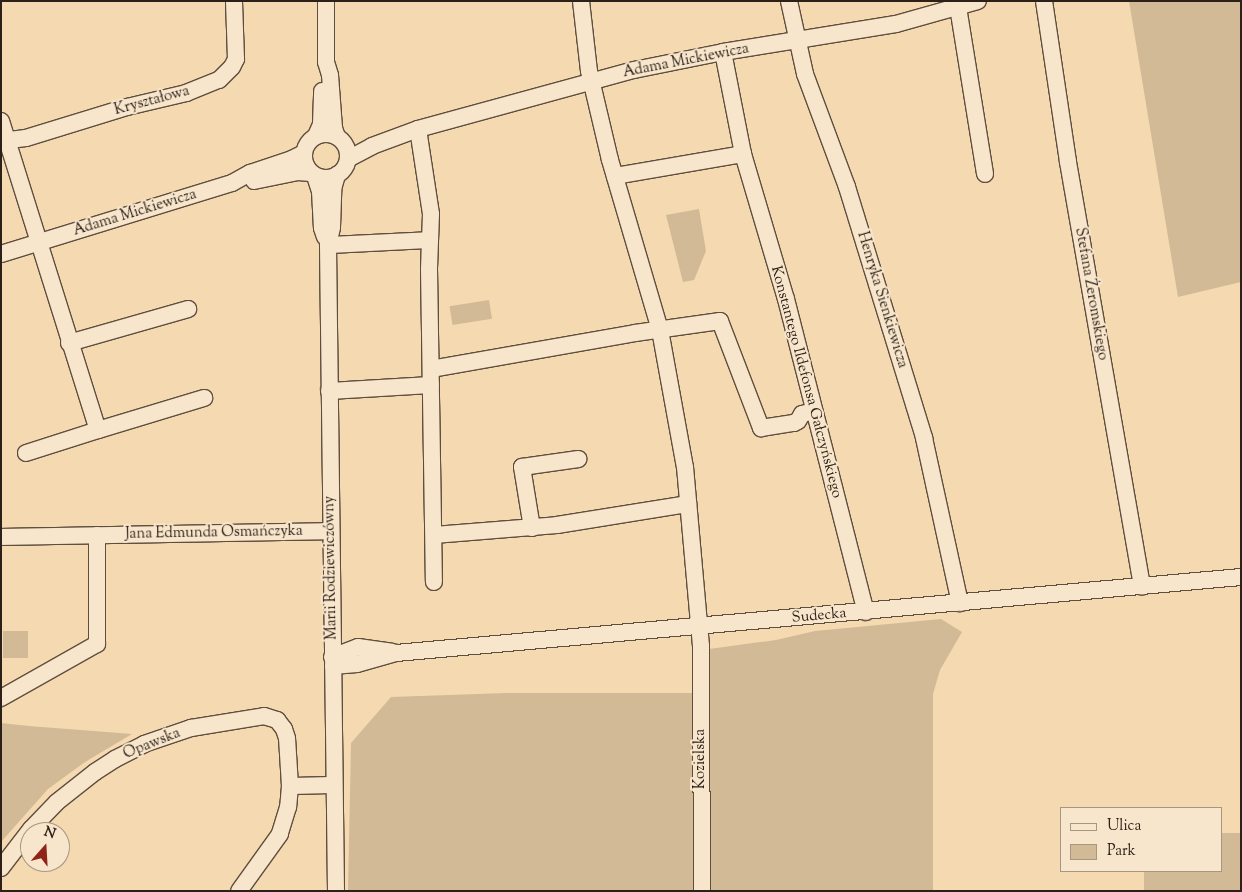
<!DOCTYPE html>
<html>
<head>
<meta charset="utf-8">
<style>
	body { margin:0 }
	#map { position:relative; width:1242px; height:892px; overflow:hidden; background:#f5d9b1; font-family:"Sorts Mill Goudy",serif }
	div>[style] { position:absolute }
	.green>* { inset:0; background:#d3ba97; transform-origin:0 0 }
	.roads { filter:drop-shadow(1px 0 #5e4e3e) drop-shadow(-1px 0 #5e4e3e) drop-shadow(0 1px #5e4e3e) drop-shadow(0 -1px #5e4e3e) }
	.minor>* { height:16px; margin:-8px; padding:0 8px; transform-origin:8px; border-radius:8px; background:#f8e6cc }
	.minor>.ring { margin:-8px; padding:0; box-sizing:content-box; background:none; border:16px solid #f8e6cc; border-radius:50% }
	span { translate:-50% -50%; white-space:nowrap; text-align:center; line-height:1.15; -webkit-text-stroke:4px #f8e6cc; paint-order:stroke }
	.street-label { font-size:15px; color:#2c2018 }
	.frame { position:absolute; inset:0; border:2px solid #2c2018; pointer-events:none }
	.legend { position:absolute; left:1060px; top:807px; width:162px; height:65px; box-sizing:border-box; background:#f8e6cc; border:1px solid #a69784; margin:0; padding:6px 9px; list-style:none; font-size:15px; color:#2c2018 }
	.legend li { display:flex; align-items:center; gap:10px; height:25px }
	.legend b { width:25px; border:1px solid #a69784 }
	.north { position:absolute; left:20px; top:822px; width:50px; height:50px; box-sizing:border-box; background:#f8e6cc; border:1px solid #a69784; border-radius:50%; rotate:19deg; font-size:14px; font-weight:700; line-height:20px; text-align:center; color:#2c2018 }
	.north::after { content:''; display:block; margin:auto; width:18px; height:22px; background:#8f2418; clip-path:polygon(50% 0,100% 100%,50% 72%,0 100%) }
</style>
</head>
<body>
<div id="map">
	<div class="green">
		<div style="clip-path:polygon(1129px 1px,1241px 1px,1241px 282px,1178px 297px)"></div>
		<div style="clip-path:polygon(699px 209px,706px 251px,694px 280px,683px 282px,666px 215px)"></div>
		<div style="left:489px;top:300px;width:19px;height:40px;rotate:81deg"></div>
		<div style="clip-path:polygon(941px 619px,962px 632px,940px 670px,933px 694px,933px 891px,708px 891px,709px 649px,776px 640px,815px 631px)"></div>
		<div style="left:3px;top:631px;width:25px;height:27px"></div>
		<div style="clip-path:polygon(506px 693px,695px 693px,694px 891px,348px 891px,351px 743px,391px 697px)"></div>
		<div style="clip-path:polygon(1px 723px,29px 726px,132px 734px,85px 762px,48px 789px,1px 842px)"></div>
		<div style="clip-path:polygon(1221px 833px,1241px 833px,1241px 891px,1144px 891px,1144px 871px,1221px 871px)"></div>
	</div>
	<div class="roads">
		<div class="minor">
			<div style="left:326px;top:1px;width:61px;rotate:90deg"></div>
			<div style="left:326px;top:62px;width:14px;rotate:73deg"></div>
			<div style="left:330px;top:75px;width:53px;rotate:85.7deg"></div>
			<div style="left:334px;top:128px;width:9px;rotate:72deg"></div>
			<div style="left:581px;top:1px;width:70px;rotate:83.5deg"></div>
			<div style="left:589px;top:71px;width:91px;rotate:76.7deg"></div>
			<div style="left:610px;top:160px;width:177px;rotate:73.6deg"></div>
			<div style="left:660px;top:330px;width:139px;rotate:79.7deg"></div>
			<div style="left:685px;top:467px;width:180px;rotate:84.9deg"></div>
			<div style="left:701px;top:646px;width:245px;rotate:89.8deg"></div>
			<div style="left:789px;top:1px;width:75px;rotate:77.6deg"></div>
			<div style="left:805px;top:74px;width:121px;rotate:69.6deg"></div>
			<div style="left:847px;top:187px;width:263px;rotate:72.9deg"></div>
			<div style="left:924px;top:438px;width:169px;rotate:77.7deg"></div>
			<div style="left:1044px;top:1px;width:163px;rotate:81.5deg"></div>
			<div style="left:1068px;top:162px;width:431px;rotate:80.1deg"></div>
			<div style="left:958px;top:7px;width:169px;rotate:80.8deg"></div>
			<div style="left:723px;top:52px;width:104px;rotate:78.9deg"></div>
			<div style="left:743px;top:154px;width:151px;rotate:73.5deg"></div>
			<div style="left:786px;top:299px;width:323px;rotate:75.7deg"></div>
			<div style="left:1px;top:121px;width:324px;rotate:72.6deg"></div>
			<div style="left:98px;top:430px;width:111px;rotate:-16.8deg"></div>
			<div style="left:418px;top:129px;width:86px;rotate:81.3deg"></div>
			<div style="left:431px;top:214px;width:55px;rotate:92.1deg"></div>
			<div style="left:429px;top:269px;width:313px;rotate:89.1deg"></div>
			<div class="ring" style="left:304px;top:134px;width:28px;height:28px"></div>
			<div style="left:316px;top:136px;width:13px;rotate:-67deg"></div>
			<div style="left:321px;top:124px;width:33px;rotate:-88deg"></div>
			<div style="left:1px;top:141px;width:25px;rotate:-7deg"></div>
			<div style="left:26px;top:138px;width:106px;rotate:-17.1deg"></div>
			<div style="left:127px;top:107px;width:61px;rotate:-13.3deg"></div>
			<div style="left:186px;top:93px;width:35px;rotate:-22deg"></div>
			<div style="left:219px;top:80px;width:18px;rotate:-45deg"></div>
			<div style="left:232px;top:67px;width:9px;rotate:-63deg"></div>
			<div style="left:236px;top:59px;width:58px;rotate:-92deg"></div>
			<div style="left:348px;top:159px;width:27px;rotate:-28deg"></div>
			<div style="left:372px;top:146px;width:49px;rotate:-20.3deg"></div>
			<div style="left:418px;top:129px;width:224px;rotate:-15.3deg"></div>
			<div style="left:634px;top:70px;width:91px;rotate:-11.4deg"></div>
			<div style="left:723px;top:52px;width:175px;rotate:-9.2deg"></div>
			<div style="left:896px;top:24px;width:85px;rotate:-15.7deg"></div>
			<div style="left:315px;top:176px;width:16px;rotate:72deg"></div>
			<div style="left:320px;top:191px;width:37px;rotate:87deg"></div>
			<div style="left:322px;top:228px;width:9px;rotate:72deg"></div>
			<div style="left:615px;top:176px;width:130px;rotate:-9.8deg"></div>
			<div style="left:254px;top:181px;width:45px;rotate:-11.6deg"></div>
			<div style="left:298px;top:172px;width:13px;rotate:4deg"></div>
			<div style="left:328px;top:245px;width:102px;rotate:-2.8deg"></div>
			<div style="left:1px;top:254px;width:242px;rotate:-17.1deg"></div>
			<div style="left:232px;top:183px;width:21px;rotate:-29deg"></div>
			<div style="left:250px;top:173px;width:44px;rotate:-18.4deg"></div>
			<div style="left:292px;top:159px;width:13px;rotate:-27deg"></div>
			<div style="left:69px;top:343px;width:124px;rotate:-15.9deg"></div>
			<div style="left:431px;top:369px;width:207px;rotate:-10deg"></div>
			<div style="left:635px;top:333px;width:86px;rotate:-8deg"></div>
			<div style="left:720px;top:321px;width:115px;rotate:69deg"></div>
			<div style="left:761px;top:428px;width:33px;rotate:-9deg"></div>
			<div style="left:794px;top:423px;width:4px;rotate:-27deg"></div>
			<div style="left:798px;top:421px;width:8px;rotate:-60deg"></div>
			<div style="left:802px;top:414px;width:12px;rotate:-14deg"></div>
			<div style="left:329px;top:391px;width:102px;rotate:-3.4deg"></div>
			<div style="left:26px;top:453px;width:76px;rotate:-17.7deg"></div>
			<div style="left:532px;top:528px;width:62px;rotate:-99.3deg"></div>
			<div style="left:522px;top:467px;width:57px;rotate:-8.1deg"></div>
			<div style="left:434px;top:535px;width:123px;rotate:-4.6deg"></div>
			<div style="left:557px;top:525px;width:133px;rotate:-9.1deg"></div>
			<div style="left:1px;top:537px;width:330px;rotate:-1deg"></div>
			<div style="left:332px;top:657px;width:28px;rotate:-21deg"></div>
			<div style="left:358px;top:647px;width:34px;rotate:8deg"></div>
			<div style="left:333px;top:666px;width:24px;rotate:-5deg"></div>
			<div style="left:357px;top:664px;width:41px;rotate:-15.8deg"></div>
			<div style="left:396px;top:653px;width:848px;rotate:-5.14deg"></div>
			<div style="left:1px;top:698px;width:110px;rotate:-29.4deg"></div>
			<div style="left:97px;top:644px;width:109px;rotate:-90deg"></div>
			<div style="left:290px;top:786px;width:43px;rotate:-1.3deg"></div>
			<div style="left:1px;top:868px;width:49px;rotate:-52.4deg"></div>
			<div style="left:31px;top:829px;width:37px;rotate:-46deg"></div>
			<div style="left:57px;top:802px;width:48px;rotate:-38.3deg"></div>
			<div style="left:95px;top:772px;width:24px;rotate:-33deg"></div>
			<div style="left:115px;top:759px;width:33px;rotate:-27deg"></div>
			<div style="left:144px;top:744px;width:50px;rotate:-18.8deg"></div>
			<div style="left:191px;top:728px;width:74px;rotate:-9.3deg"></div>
			<div style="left:264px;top:716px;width:14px;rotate:17deg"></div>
			<div style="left:277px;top:720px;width:11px;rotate:52deg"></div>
			<div style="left:284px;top:729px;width:9px;rotate:72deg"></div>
			<div style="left:287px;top:738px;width:48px;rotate:86.4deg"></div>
			<div style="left:290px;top:786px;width:21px;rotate:95deg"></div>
			<div style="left:288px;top:807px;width:28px;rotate:107deg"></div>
			<div style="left:280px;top:834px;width:70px;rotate:125.7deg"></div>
			<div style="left:336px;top:891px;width:646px;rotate:-90.71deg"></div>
			<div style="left:328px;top:245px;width:18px;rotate:-77deg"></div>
			<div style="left:332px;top:227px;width:38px;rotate:-88deg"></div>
			<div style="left:333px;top:189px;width:15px;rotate:-74deg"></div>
		</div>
	</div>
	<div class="street-label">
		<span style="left:686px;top:61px;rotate:-11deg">Adama Mickiewicza</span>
		<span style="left:152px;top:101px;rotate:-15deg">Kryształowa</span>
		<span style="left:135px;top:213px;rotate:-17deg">Adama Mickiewicza</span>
		<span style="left:1091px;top:294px;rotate:80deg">Stefana Żeromskiego</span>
		<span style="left:882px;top:300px;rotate:73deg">Henryka Sienkiewicza</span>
		<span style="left:806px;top:382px;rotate:75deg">Konstantego Ildefonsa Gałczyńskiego</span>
		<span style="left:214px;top:533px;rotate:-1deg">Jana Edmunda Osmańczyka</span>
		<span style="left:331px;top:568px;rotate:-91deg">Marii Rodziewiczówny</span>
		<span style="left:819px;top:616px;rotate:-5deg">Sudecka</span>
		<span style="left:152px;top:744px;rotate:-22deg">Opawska</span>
		<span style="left:701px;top:759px;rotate:-90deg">Kozielska</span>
	</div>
	<div class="frame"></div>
	<ul class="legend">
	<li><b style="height:6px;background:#f8e6cc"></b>Ulica</li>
	<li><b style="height:14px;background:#d3ba97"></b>Park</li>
	</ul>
	<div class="north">N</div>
</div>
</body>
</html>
